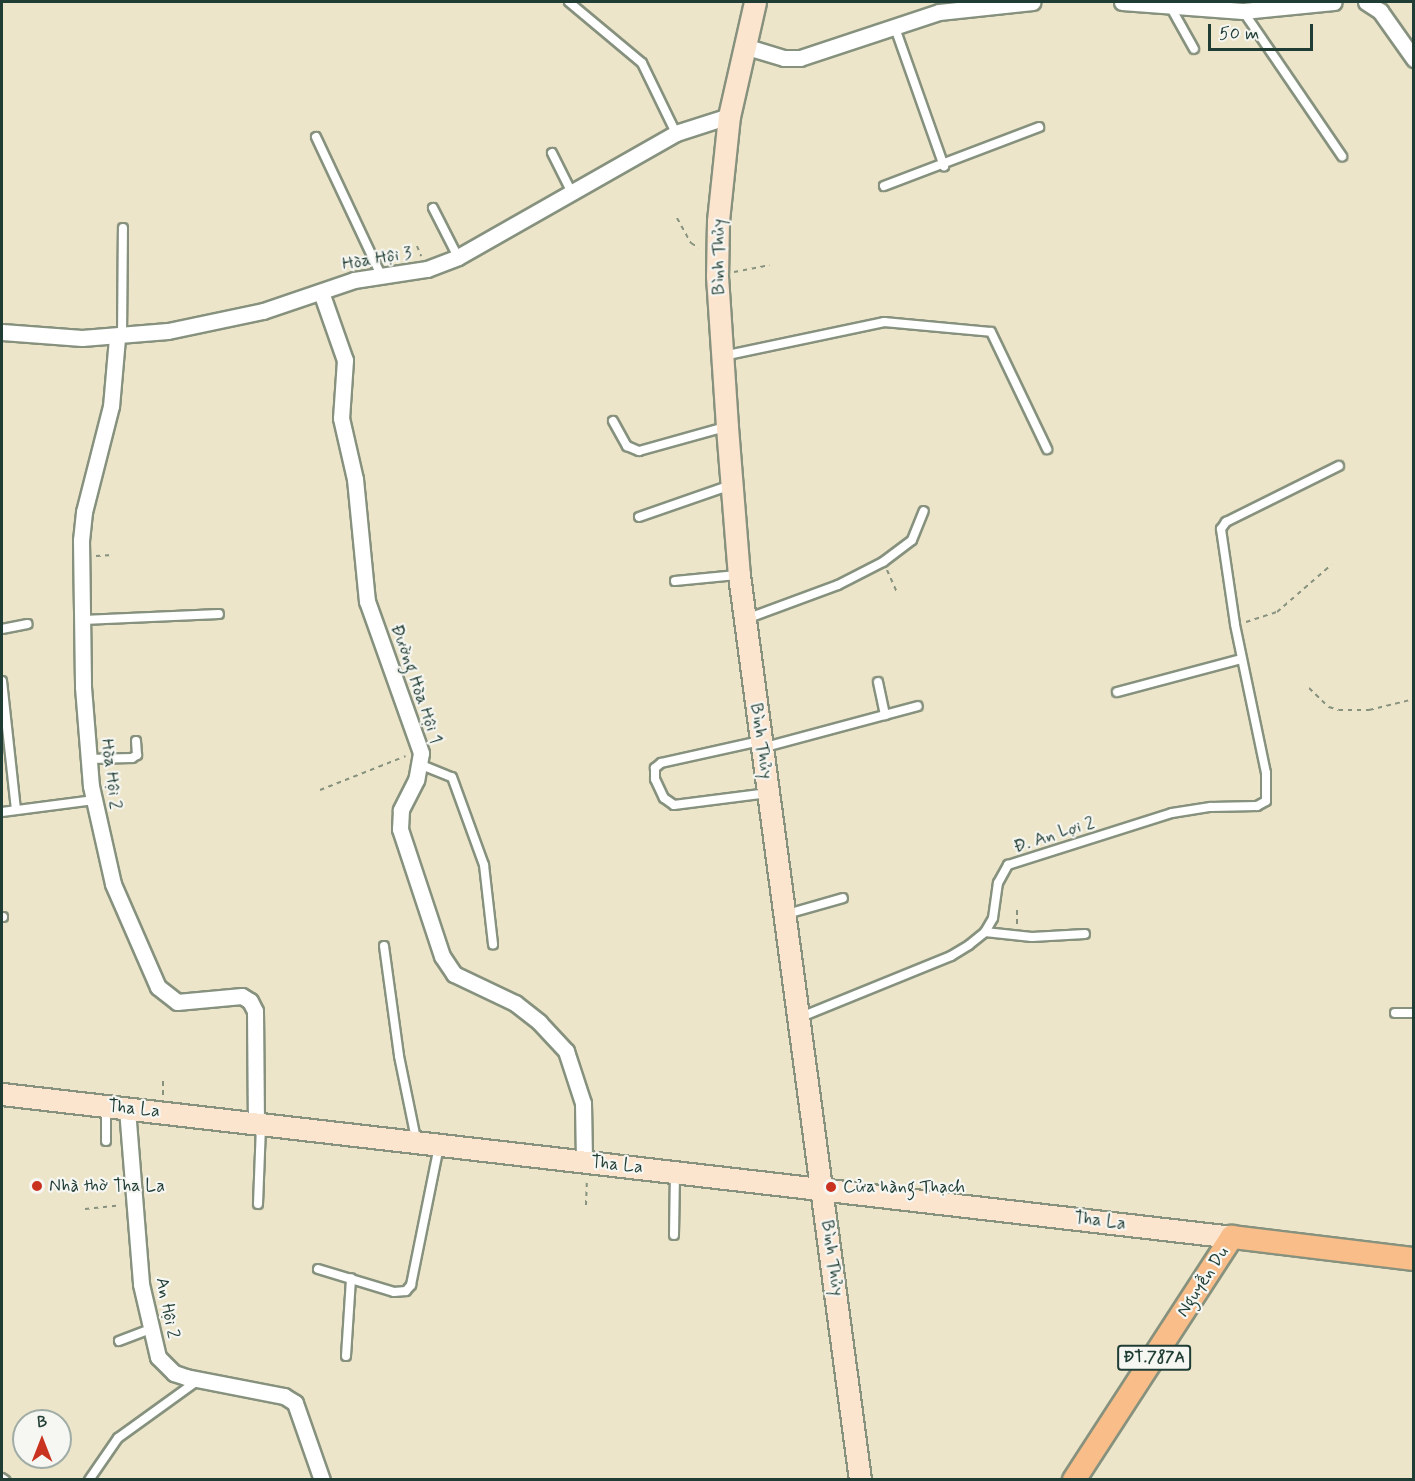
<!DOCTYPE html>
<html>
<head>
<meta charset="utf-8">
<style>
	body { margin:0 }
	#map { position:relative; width:1415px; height:1481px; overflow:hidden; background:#ece5c9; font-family:Mynerve,sans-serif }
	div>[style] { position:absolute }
	.path>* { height:2px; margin-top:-1px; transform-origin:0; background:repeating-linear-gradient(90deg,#86917e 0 4.5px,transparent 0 9px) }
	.roads { filter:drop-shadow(2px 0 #86917e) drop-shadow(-2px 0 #86917e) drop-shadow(0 2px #86917e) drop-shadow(0 -2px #86917e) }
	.lane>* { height:8px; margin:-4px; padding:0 4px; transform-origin:4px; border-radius:4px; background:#fff }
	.street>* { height:15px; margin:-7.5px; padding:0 7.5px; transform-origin:7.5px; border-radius:7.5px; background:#fff }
	.secondary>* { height:21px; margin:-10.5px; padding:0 10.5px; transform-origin:10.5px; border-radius:10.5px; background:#fce5cf }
	.primary>* { height:22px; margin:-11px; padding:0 11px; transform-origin:11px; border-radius:11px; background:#f8bd88 }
	.dots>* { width:16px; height:16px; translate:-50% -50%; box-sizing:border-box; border:3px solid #f6f6f2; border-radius:50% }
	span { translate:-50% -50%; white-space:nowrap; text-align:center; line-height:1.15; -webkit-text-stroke:4.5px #f6f6f2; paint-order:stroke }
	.shield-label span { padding:2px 4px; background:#f6f6f2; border:2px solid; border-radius:4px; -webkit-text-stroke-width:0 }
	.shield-label { font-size:16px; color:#1f3d34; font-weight:700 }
	.street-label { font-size:18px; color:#1f3d34 }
	.poi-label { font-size:18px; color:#1f3d34 }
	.left { translate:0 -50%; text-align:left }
	.frame { position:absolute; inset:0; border:3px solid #1f3d34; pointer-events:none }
	.north { position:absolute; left:12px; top:1409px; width:60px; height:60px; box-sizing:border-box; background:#f6f6f2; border:2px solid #a0aca6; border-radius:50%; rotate:0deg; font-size:16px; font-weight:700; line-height:24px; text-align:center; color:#1f3d34 }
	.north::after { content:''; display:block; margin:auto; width:21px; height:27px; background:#c8321e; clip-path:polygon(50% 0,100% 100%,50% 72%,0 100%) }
	.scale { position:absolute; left:1208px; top:24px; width:105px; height:27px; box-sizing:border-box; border:3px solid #1f3d34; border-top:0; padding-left:8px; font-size:18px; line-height:21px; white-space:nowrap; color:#1f3d34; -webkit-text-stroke:4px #f6f6f2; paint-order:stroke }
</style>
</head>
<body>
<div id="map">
	<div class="path">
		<div style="left:677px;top:218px;width:29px;rotate:61deg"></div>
		<div style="left:691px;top:243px;width:9px;rotate:32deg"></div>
		<div style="left:417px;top:246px;width:11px;rotate:68deg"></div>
		<div style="left:734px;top:272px;width:36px;rotate:-11deg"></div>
		<div style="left:96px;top:556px;width:16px;rotate:-4deg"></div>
		<div style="left:887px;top:570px;width:24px;rotate:66deg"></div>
		<div style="left:1246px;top:622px;width:33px;rotate:-18deg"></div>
		<div style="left:1277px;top:612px;width:72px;rotate:-41deg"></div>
		<div style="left:1309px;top:688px;width:28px;rotate:44deg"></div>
		<div style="left:1329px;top:707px;width:10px;rotate:17deg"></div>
		<div style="left:1339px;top:710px;width:30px"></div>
		<div style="left:1369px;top:710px;width:46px;rotate:-13.7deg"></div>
		<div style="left:320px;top:790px;width:92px;rotate:-21.6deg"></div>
		<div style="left:1017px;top:924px;width:14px;rotate:-90deg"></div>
		<div style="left:163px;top:1095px;width:16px;rotate:-90deg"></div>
		<div style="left:586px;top:1205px;width:24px;rotate:-88deg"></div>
		<div style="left:85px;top:1209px;width:36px;rotate:-6deg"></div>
	</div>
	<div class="roads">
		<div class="lane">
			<div style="left:569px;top:2px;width:95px;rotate:39.9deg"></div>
			<div style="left:642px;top:63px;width:78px;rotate:64.1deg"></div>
			<div style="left:1170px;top:6px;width:49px;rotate:60.8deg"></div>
			<div style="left:1243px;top:11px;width:176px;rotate:55.7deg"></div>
			<div style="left:894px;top:25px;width:150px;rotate:70.5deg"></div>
			<div style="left:316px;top:137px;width:153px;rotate:64.8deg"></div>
			<div style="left:552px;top:153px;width:45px;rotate:63.4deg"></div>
			<div style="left:884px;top:186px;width:166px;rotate:-20.8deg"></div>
			<div style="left:433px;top:208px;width:55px;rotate:63deg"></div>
			<div style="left:122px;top:336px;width:108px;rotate:-89.5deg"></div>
			<div style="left:723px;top:356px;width:165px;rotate:-11.9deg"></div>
			<div style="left:884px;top:322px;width:107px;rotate:5.3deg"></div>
			<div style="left:991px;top:332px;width:130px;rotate:64.4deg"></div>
			<div style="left:613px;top:421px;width:29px;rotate:61deg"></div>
			<div style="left:627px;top:446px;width:13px;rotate:23deg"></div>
			<div style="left:639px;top:451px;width:89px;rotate:-15.6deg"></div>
			<div style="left:639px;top:517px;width:97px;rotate:-19.2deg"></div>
			<div style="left:675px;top:581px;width:62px;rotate:-5.5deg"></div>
			<div style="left:746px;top:619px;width:98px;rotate:-20.3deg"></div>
			<div style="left:838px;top:585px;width:51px;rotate:-27.1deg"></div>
			<div style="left:883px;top:562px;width:36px;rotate:-37deg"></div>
			<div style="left:912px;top:540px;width:31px;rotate:-68deg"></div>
			<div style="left:83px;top:620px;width:136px;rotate:-2.5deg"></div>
			<div style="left:2px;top:629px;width:26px;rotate:-11deg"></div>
			<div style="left:2px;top:681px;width:129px;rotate:83.8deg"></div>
			<div style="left:878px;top:682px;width:34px;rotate:78deg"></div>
			<div style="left:1117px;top:692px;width:128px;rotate:-14.9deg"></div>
			<div style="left:760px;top:741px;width:101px;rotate:167.5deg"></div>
			<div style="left:661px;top:763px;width:8px;rotate:140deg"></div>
			<div style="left:655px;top:768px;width:11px;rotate:90deg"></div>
			<div style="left:655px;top:779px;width:21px;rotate:65deg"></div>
			<div style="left:664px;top:798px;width:12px;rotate:35deg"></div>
			<div style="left:674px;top:805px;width:95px;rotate:-7.3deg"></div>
			<div style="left:765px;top:747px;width:158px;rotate:-15deg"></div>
			<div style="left:87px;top:759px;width:45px;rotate:-1.3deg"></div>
			<div style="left:132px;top:758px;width:6px;rotate:-31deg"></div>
			<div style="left:137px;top:755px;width:14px;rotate:-94deg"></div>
			<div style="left:419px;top:764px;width:35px;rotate:22deg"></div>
			<div style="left:452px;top:777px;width:94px;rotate:70deg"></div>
			<div style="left:484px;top:865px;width:80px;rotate:83.5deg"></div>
			<div style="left:2px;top:812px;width:93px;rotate:-7.4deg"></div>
			<div style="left:787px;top:914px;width:58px;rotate:-15.9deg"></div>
			<div style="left:2px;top:917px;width:1px"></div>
			<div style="left:985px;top:932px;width:47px;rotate:6.1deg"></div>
			<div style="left:1032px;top:937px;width:53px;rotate:-3.2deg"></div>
			<div style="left:384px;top:946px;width:111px;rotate:82.2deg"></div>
			<div style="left:399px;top:1056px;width:85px;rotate:78.4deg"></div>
			<div style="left:1395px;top:1013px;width:19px"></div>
			<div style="left:801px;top:1017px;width:162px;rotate:-22.1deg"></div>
			<div style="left:951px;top:956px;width:21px;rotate:-31deg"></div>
			<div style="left:969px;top:945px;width:21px;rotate:-39deg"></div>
			<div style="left:985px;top:932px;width:16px;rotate:-60deg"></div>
			<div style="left:993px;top:918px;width:35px;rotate:-82deg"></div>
			<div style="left:998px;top:883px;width:21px;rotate:-61deg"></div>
			<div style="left:1008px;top:865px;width:172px;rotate:-17.6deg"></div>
			<div style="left:1172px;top:813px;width:39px;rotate:-9deg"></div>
			<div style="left:1211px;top:807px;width:46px;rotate:-1.2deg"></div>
			<div style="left:1257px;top:806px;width:10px;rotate:-29deg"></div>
			<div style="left:1266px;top:801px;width:28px;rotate:-90deg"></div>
			<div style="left:1266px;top:773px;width:152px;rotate:-101.8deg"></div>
			<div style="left:1235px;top:624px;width:96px;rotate:-98.4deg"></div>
			<div style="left:1221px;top:529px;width:9px;rotate:-54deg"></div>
			<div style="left:1226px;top:522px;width:126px;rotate:-26.4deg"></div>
			<div style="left:106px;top:1108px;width:33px;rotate:90deg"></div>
			<div style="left:258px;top:1204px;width:78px;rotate:-87.8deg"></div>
			<div style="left:674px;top:1235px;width:61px;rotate:-89.1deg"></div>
			<div style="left:318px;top:1269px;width:79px;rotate:16.8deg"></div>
			<div style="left:394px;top:1292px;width:12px;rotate:-5deg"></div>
			<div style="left:406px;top:1291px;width:8px;rotate:-50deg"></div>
			<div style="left:411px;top:1285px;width:142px;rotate:-78.6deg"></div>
			<div style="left:119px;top:1341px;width:33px;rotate:-21deg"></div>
			<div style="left:346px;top:1356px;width:78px;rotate:-86.3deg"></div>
			<div style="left:2px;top:1478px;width:4px;rotate:34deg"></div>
			<div style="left:89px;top:1480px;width:51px;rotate:-55.4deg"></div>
			<div style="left:118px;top:1438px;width:97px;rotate:-35.8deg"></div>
		</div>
		<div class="street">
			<div style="left:1122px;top:2px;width:121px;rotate:4.3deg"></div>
			<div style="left:1243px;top:11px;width:91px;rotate:-5.6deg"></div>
			<div style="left:1366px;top:2px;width:17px;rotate:33deg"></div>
			<div style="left:1380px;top:11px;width:59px;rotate:54.7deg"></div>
			<div style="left:744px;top:46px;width:42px;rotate:16.7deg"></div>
			<div style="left:784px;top:58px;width:16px"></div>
			<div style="left:800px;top:58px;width:146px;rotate:-18.3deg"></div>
			<div style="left:939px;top:12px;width:94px;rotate:-6.1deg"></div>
			<div style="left:321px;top:292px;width:72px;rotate:70.6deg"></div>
			<div style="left:345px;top:360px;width:58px;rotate:93.9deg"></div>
			<div style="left:341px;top:418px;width:63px;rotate:77.1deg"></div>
			<div style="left:355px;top:479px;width:123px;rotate:84.4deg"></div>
			<div style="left:367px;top:601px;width:161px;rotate:70.4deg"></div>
			<div style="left:421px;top:753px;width:27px;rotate:100deg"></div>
			<div style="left:416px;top:780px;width:34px;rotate:117deg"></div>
			<div style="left:401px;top:810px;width:19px;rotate:93deg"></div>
			<div style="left:400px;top:829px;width:134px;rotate:71.7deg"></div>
			<div style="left:442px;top:956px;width:22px;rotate:56deg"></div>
			<div style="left:454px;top:974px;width:68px;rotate:25.4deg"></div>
			<div style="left:515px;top:1003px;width:31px;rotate:38deg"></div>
			<div style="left:539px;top:1022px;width:40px;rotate:47deg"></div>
			<div style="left:566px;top:1051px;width:55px;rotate:71.9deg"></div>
			<div style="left:583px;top:1103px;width:58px;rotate:89deg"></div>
			<div style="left:2px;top:332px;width:80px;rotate:4.3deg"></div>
			<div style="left:82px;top:338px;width:86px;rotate:-4.7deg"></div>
			<div style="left:168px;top:331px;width:97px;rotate:-11.9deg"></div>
			<div style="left:263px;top:311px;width:96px;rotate:-18.8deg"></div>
			<div style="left:354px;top:280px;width:74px;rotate:-8.6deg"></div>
			<div style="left:427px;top:269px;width:33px;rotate:-21deg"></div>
			<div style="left:458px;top:257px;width:251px;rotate:-29.6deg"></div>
			<div style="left:676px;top:133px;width:56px;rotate:-17.8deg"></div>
			<div style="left:117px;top:338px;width:68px;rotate:95deg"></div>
			<div style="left:111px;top:406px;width:109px;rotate:104.3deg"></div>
			<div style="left:84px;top:512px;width:28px;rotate:96deg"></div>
			<div style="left:81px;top:540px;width:147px;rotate:89.2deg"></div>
			<div style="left:83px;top:687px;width:99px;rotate:85.4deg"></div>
			<div style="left:91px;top:786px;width:100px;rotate:77.3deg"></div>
			<div style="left:113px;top:884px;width:112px;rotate:66.4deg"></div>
			<div style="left:158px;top:987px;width:24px;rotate:38deg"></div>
			<div style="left:177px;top:1002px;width:65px;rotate:-5.3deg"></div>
			<div style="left:242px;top:996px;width:9px;rotate:32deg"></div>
			<div style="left:250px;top:1001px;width:11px;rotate:63deg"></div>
			<div style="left:255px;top:1011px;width:110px;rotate:89.5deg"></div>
			<div style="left:127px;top:1109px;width:176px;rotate:85.4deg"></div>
			<div style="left:141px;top:1284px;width:75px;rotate:76.9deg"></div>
			<div style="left:158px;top:1357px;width:23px;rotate:45deg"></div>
			<div style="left:174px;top:1373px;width:13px;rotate:18deg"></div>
			<div style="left:186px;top:1377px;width:100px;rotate:11deg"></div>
			<div style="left:284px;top:1396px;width:13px;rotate:32deg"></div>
			<div style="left:295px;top:1403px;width:82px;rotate:70.7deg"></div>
		</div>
		<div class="secondary">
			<div style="left:755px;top:2px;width:117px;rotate:102.8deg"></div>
			<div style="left:729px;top:116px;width:106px;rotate:96deg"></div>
			<div style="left:718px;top:221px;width:55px;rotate:91deg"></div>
			<div style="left:717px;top:276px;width:151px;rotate:86.2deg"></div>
			<div style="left:727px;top:427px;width:148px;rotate:85.4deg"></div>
			<div style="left:739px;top:575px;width:913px;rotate:82.38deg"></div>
			<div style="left:2px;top:1094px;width:1238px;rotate:6.63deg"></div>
		</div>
		<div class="primary">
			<div style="left:1074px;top:1480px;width:290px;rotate:-57deg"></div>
			<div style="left:1232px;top:1237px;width:183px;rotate:6.9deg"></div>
		</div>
	</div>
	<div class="dots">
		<div style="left:37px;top:1186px;background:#c8321e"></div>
		<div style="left:831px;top:1187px;background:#c8321e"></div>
	</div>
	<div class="shield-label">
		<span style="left:1154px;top:1358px">ĐT.787A</span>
	</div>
	<div class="street-label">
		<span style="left:719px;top:257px;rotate:-90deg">Bình Thủy</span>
		<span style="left:377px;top:259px;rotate:-10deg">Hòa Hội 3</span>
		<span style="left:416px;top:684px;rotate:71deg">Đường Hòa Hội 1</span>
		<span style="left:761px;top:741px;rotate:82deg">Bình Thủy</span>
		<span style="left:111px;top:774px;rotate:82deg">Hòa Hội 2</span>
		<span style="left:1054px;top:835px;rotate:-18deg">Đ. An Lợi 2</span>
		<span style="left:134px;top:1109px;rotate:6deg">Tha La</span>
		<span style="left:617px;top:1165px;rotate:6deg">Tha La</span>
		<span style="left:1100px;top:1221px;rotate:7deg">Tha La</span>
		<span style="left:832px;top:1258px;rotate:82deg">Bình Thủy</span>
		<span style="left:1203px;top:1282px;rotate:-57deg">Nguyễn Du</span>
		<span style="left:167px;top:1308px;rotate:79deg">An Hội 2</span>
	</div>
	<div class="poi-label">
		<span class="left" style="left:49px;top:1186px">Nhà thờ Tha La</span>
		<span class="left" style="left:843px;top:1187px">Cửa hàng Thạch</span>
	</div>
	<div class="frame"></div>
	<div class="north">B</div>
	<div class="scale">50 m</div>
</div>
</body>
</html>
